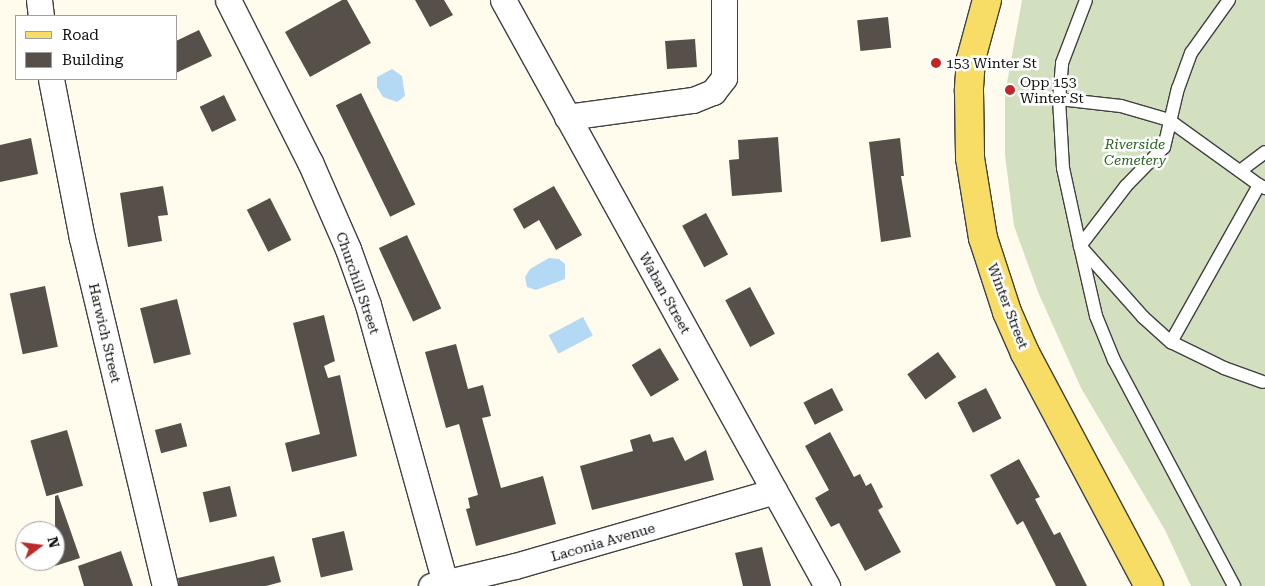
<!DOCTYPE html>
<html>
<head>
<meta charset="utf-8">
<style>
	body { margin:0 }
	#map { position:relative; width:1265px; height:586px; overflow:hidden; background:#fffcee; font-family:"Roboto Serif",serif }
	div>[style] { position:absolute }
	.cemetery>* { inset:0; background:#d3e0bf }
	.water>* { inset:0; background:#b3d9f5; transform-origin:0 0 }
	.building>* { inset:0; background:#564f4a; transform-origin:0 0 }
	.roads { filter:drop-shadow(1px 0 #404040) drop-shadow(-1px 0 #404040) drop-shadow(0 1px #404040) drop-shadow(0 -1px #404040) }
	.lane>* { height:12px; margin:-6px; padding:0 6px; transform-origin:6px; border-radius:6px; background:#fff }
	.street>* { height:25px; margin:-12.5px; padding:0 12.5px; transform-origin:12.5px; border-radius:12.5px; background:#fff }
	.primary>* { height:28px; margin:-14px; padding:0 14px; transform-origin:14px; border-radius:14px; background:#f7dc66 }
	.dots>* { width:14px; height:14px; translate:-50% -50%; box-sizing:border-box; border:2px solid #fff; border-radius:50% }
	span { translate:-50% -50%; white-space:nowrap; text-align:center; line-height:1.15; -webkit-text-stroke:5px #fff; paint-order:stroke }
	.poi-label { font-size:14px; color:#0d0d0d }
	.left { translate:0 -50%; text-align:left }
	.park-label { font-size:14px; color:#28641e; font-style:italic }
	.street-label { font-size:14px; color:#0d0d0d }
	.legend { position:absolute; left:15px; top:15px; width:162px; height:65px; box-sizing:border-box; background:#fff; border:1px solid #9e9e9e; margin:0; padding:6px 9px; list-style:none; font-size:15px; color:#0d0d0d }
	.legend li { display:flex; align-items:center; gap:10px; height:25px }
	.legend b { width:25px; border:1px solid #9e9e9e }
	.north { position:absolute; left:15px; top:521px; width:50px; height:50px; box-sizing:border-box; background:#fff; border:1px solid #9e9e9e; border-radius:50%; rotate:75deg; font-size:14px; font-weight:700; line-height:20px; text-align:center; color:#0d0d0d }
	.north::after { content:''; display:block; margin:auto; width:18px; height:22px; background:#bc2927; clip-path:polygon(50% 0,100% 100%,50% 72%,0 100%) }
</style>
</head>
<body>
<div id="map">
	<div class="cemetery">
		<div style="clip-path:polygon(1022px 0,1265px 0,1265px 586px,1191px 586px,1165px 530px,1081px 388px,1038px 292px,1014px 226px,1005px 155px,1005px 94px)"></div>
	</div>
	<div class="water">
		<div style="clip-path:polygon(392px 69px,402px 76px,405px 96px,397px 102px,383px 97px,377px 87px,377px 77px)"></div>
		<div style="clip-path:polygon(549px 258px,559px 259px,565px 264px,565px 279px,536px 290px,527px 287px,525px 277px,530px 269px)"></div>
		<div style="left:583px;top:317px;width:21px;height:39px;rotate:62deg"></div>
	</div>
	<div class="building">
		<div style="clip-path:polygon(342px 0,347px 0,371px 43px,310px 77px,285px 32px)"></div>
		<div style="clip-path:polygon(415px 0,444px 0,453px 15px,430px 27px)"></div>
		<div style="left:888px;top:17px;width:31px;height:31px;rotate:84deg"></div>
		<div style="clip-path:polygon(199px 30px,212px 56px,176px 73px,176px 41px)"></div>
		<div style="left:695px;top:39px;width:28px;height:30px;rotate:86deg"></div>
		<div style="left:361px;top:93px;width:124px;height:28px;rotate:64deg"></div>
		<div style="left:224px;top:95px;width:28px;height:27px;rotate:64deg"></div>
		<div style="clip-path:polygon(778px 137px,782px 192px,732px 196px,729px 160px,739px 159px,738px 140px)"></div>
		<div style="clip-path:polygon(31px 138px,38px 174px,0 182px,0 145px)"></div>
		<div style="clip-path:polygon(900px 138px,904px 176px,901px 176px,911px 237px,881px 242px,869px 142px)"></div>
		<div style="clip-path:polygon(163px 186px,168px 215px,158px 216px,162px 241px,128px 247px,120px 193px)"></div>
		<div style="clip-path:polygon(554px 186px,582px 235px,556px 250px,539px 220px,524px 229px,513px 209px)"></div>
		<div style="left:270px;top:198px;width:47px;height:26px;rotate:63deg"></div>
		<div style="left:706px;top:213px;width:47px;height:27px;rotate:62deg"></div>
		<div style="left:407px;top:235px;width:81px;height:31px;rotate:65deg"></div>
		<div style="left:45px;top:286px;width:62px;height:36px;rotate:78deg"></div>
		<div style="left:750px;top:287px;width:53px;height:28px;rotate:62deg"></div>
		<div style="left:177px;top:299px;width:57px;height:38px;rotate:76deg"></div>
		<div style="clip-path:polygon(324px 315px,335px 361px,324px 366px,328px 378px,340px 375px,357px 456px,292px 472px,285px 443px,320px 434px,293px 323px)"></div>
		<div style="clip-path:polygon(456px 344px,468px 389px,483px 385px,491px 416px,482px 418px,501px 488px,543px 476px,556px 524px,476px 546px,466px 509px,470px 508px,468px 498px,478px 495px,459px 424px,446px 428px,425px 352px)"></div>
		<div style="left:660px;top:348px;width:37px;height:33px;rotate:59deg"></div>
		<div style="left:938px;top:352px;width:31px;height:38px;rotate:54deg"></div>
		<div style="left:832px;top:388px;width:25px;height:32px;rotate:63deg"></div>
		<div style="left:986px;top:388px;width:34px;height:32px;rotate:63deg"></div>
		<div style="left:181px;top:423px;width:24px;height:27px;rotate:75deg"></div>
		<div style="left:67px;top:430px;width:58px;height:38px;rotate:74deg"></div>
		<div style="clip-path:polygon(830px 432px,854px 477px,860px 474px,866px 486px,871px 483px,883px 507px,878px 510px,901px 552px,865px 571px,839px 523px,831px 527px,815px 498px,829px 490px,805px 446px)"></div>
		<div style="clip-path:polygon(650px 434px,653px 442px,673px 437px,685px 461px,706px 450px,714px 480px,592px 510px,580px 466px,633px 451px,630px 440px)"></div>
		<div style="clip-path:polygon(1019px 459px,1040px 497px,1035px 499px,1054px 535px,1060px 532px,1087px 586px,1056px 586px,1023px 521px,1017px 525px,990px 475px)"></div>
		<div style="left:230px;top:486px;width:31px;height:28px;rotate:77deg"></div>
		<div style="clip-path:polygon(58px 495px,80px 558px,55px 566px,55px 496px)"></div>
		<div style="left:344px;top:531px;width:40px;height:33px;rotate:77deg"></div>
		<div style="clip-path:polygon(762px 547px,771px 586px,743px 586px,735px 553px)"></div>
		<div style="clip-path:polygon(121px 551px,133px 586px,84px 586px,78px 566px)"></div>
		<div style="clip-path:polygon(274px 556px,281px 582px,266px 586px,179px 586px,178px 578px)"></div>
	</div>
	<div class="roads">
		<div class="lane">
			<div style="left:1229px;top:0;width:65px;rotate:125.6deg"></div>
			<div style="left:1191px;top:53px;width:37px;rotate:110deg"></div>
			<div style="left:1178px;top:88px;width:61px;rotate:103.3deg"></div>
			<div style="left:1164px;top:147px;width:54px;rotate:134.3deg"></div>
			<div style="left:1126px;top:186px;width:76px;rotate:127.5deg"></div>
			<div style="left:1080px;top:246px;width:72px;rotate:77.1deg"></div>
			<div style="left:1096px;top:316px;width:48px;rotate:67.8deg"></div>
			<div style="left:1114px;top:360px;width:256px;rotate:62deg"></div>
			<div style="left:1059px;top:99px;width:36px;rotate:-85deg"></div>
			<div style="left:1062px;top:63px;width:67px;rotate:-69.1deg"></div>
			<div style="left:1240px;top:171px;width:31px;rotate:-37deg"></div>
			<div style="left:1259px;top:185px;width:111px;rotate:-144.2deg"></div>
			<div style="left:1169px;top:120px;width:50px;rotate:-163.7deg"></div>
			<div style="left:1121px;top:106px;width:62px;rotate:-173.6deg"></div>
			<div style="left:1059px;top:99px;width:69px;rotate:86.7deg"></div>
			<div style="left:1063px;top:168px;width:80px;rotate:77.7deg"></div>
			<div style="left:1080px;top:246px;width:95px;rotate:48.4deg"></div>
			<div style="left:1143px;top:317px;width:38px;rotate:42deg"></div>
			<div style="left:1171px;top:342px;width:180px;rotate:-60.7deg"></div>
			<div style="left:1259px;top:185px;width:7px;rotate:27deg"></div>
			<div style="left:1171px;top:342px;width:59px;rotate:26.1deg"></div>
			<div style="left:1224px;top:368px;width:41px;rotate:19.7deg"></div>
		</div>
		<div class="street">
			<div style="left:39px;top:0;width:16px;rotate:83deg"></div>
			<div style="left:228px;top:0;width:182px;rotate:63.2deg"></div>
			<div style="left:310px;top:162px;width:95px;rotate:66.4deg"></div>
			<div style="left:348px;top:249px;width:59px;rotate:70.3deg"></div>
			<div style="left:368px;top:305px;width:288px;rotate:74.5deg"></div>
			<div style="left:503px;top:0;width:670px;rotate:61.06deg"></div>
			<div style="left:51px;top:79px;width:162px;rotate:79deg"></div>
			<div style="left:82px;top:238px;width:358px;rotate:76.6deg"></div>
			<div style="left:567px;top:117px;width:127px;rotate:-7.7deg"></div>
			<div style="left:693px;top:100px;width:22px;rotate:-22deg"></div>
			<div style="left:713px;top:92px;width:18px;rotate:-52deg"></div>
			<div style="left:724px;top:78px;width:78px;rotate:-90deg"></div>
			<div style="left:431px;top:586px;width:86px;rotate:-13.4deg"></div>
			<div style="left:515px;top:566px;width:270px;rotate:-16.1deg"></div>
		</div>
		<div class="primary">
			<div style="left:987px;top:0;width:61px;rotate:105.2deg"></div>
			<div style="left:971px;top:59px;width:32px;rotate:94deg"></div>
			<div style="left:969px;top:91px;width:67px;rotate:89.1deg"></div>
			<div style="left:970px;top:158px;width:81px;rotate:80.8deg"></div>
			<div style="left:983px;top:238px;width:78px;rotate:72deg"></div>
			<div style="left:1007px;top:312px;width:45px;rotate:66.3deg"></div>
			<div style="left:1025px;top:353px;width:264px;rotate:62deg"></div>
		</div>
	</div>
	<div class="dots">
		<div style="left:936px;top:63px;background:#bc2927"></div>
		<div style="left:1010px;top:90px;background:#bc2927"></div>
	</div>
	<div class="poi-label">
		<span class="left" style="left:946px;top:63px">153 Winter St</span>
		<span class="left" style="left:1020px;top:90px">Opp 153<br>Winter St</span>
	</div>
	<div class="park-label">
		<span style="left:1135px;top:152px">Riverside<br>Cemetery</span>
	</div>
	<div class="street-label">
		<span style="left:358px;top:283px;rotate:71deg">Churchill Street</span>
		<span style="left:665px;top:293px;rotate:61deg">Waban Street</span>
		<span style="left:1008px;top:306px;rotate:69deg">Winter Street</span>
		<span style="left:105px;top:333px;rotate:77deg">Harwich Street</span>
		<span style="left:603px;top:542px;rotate:-16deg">Laconia Avenue</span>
	</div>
	<ul class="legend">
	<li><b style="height:6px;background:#f7dc66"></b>Road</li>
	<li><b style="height:14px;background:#564f4a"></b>Building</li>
	</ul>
	<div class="north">N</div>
</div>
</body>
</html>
